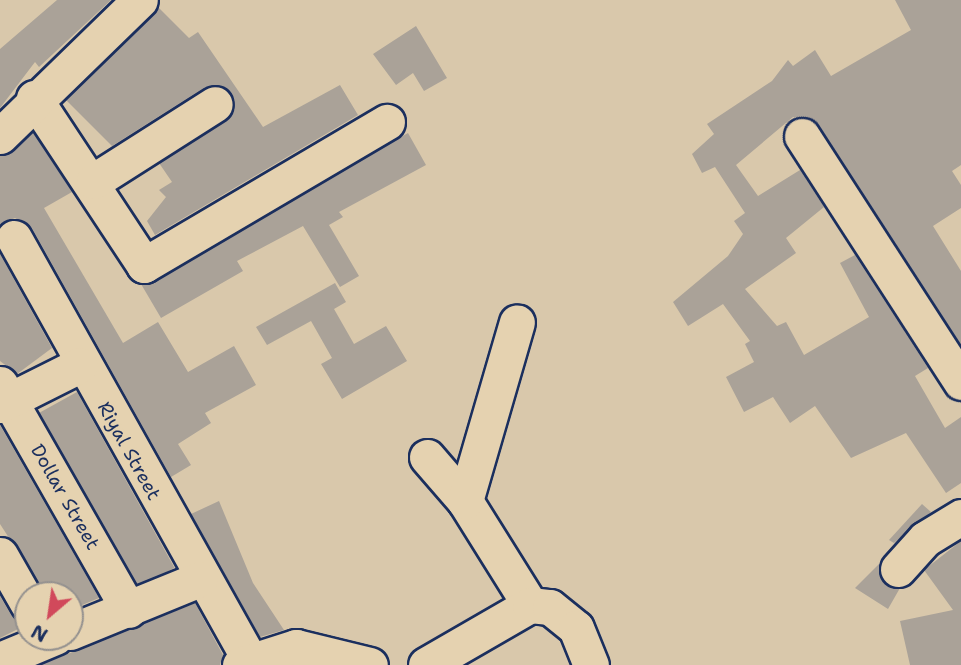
<!DOCTYPE html>
<html>
<head>
<meta charset="utf-8">
<style>
	body { margin:0 }
	#map { position:relative; width:961px; height:665px; overflow:hidden; background:#d9c8ab; font-family:"Shantell Sans",sans-serif }
	div>[style] { position:absolute }
	.building>* { inset:0; background:#aaa298; transform-origin:0 0 }
	.roads { filter:drop-shadow(2px 0 #1b2f5e) drop-shadow(-2px 0 #1b2f5e) drop-shadow(0 2px #1b2f5e) drop-shadow(0 -2px #1b2f5e) }
	.minor>* { height:35px; margin:-17.5px; padding:0 17.5px; transform-origin:17.5px; border-radius:17.5px; background:#e5d2b0 }
	span { translate:-50% -50%; white-space:nowrap; text-align:center; line-height:1.15; -webkit-text-stroke:5px #e5d2b0; paint-order:stroke }
	.street-label { font-size:19px; color:#1b2f5e }
	.north { position:absolute; left:14px; top:581px; width:70px; height:70px; box-sizing:border-box; background:#e5d2b0; border:2px solid #94918f; border-radius:50%; rotate:209deg; font-size:19px; font-weight:700; line-height:28px; text-align:center; color:#1b2f5e }
	.north::after { content:''; display:block; margin:auto; width:24px; height:32px; background:#d1495b; clip-path:polygon(50% 0,100% 100%,50% 72%,0 100%) }
</style>
</head>
<body>
<div id="map">
	<div class="building">
		<div style="clip-path:polygon(57px 0,111px 0,39px 67px,35px 62px,0 108px,0 49px)"></div>
		<div style="clip-path:polygon(895px 0,961px 0,961px 165px,952px 171px,961px 185px,961px 208px,933px 226px,961px 271px,961px 345px,811px 118px,793px 117px,736px 165px,758px 196px,800px 170px,824px 207px,786px 238px,796px 253px,745px 289px,777px 326px,786px 322px,804px 355px,869px 317px,840px 263px,855px 255px,928px 368px,915px 376px,945px 428px,961px 417px,961px 483px,946px 493px,906px 433px,851px 458px,815px 406px,790px 423px,773px 397px,744px 412px,726px 377px,754px 362px,745px 344px,750px 341px,723px 304px,688px 326px,673px 302px,728px 256px,743px 234px,734px 221px,745px 213px,715px 167px,702px 173px,692px 154px,714px 134px,707px 124px,772px 81px,788px 60px,793px 66px,815px 50px,831px 76px,911px 30px)"></div>
		<div style="clip-path:polygon(158px 7px,189px 38px,198px 32px,263px 127px,340px 85px,358px 115px,155px 235px,147px 221px,166px 197px,159px 190px,172px 182px,159px 163px,226px 121px,235px 104px,232px 93px,205px 87px,112px 146px,66px 100px)"></div>
		<div style="clip-path:polygon(416px 26px,447px 78px,424px 91px,413px 73px,396px 85px,373px 54px)"></div>
		<div style="clip-path:polygon(33px 132px,72px 192px,44px 208px,123px 343px,158px 322px,188px 372px,234px 346px,256px 385px,205px 413px,211px 423px,178px 444px,191px 465px,171px 477px,32px 228px,15px 218px,0 224px,0 156px)"></div>
		<div style="clip-path:polygon(408px 133px,426px 165px,339px 212px,343px 217px,329px 225px,359px 276px,340px 287px,303px 226px,237px 261px,243px 271px,161px 318px,141px 284px)"></div>
		<div style="clip-path:polygon(0 254px,52px 348px,17px 374px,0 361px)"></div>
		<div style="clip-path:polygon(335px 283px,346px 302px,334px 309px,354px 344px,386px 326px,407px 361px,342px 399px,321px 364px,332px 358px,311px 321px,267px 345px,256px 327px)"></div>
		<div style="left:77px;top:392px;width:201px;height:43px;rotate:61deg"></div>
		<div style="clip-path:polygon(0 425px,99px 598px,70px 610px,70px 595px,46px 595px,0 524px)"></div>
		<div style="clip-path:polygon(219px 501px,253px 583px,284px 630px,260px 637px,191px 514px)"></div>
		<div style="clip-path:polygon(922px 504px,931px 512px,894px 543px,889px 540px)"></div>
		<div style="clip-path:polygon(961px 541px,961px 665px,910px 665px,900px 621px,953px 610px,924px 570px)"></div>
		<div style="clip-path:polygon(879px 564px,884px 583px,900px 588px,888px 609px,855px 588px)"></div>
		<div style="clip-path:polygon(0 596px,11px 615px,28px 624px,0 638px)"></div>
		<div style="clip-path:polygon(195px 603px,223px 655px,220px 665px,40px 665px)"></div>
	</div>
	<div class="roads">
		<div class="minor">
			<div style="left:34px;top:98px;width:200px;rotate:56.6deg"></div>
			<div style="left:144px;top:265px;width:282px;rotate:-30.5deg"></div>
			<div style="left:0;top:136px;width:195px;rotate:-44.2deg"></div>
			<div style="left:802px;top:136px;width:293px;rotate:57.1deg"></div>
			<div style="left:94px;top:181px;width:143px;rotate:-32.5deg"></div>
			<div style="left:14px;top:238px;width:484px;rotate:60.8deg"></div>
			<div style="left:0;top:384px;width:260px;rotate:60.3deg"></div>
			<div style="left:0;top:405px;width:89px;rotate:-26.6deg"></div>
			<div style="left:427px;top:457px;width:58px;rotate:49.2deg"></div>
			<div style="left:465px;top:501px;width:123px;rotate:58deg"></div>
			<div style="left:465px;top:501px;width:186px;rotate:-73.8deg"></div>
			<div style="left:0;top:555px;width:56px;rotate:60.3deg"></div>
			<div style="left:898px;top:569px;width:40px;rotate:-48deg"></div>
			<div style="left:925px;top:539px;width:42px;rotate:-31.4deg"></div>
			<div style="left:70px;top:632px;width:140px;rotate:-22.2deg"></div>
			<div style="left:0;top:660px;width:60px;rotate:-22.7deg"></div>
			<div style="left:240px;top:665px;width:59px;rotate:-17.8deg"></div>
			<div style="left:296px;top:647px;width:76px;rotate:13.7deg"></div>
			<div style="left:426px;top:665px;width:120px;rotate:-30deg"></div>
			<div style="left:530px;top:605px;width:20px;rotate:6deg"></div>
			<div style="left:550px;top:607px;width:33px;rotate:39deg"></div>
			<div style="left:576px;top:628px;width:40px;rotate:68deg"></div>
		</div>
	</div>
	<div class="street-label">
		<span style="left:129px;top:451px;rotate:61deg">Riyal Street</span>
		<span style="left:65px;top:497px;rotate:60deg">Dollar Street</span>
	</div>
	<div class="north">N</div>
</div>
</body>
</html>
